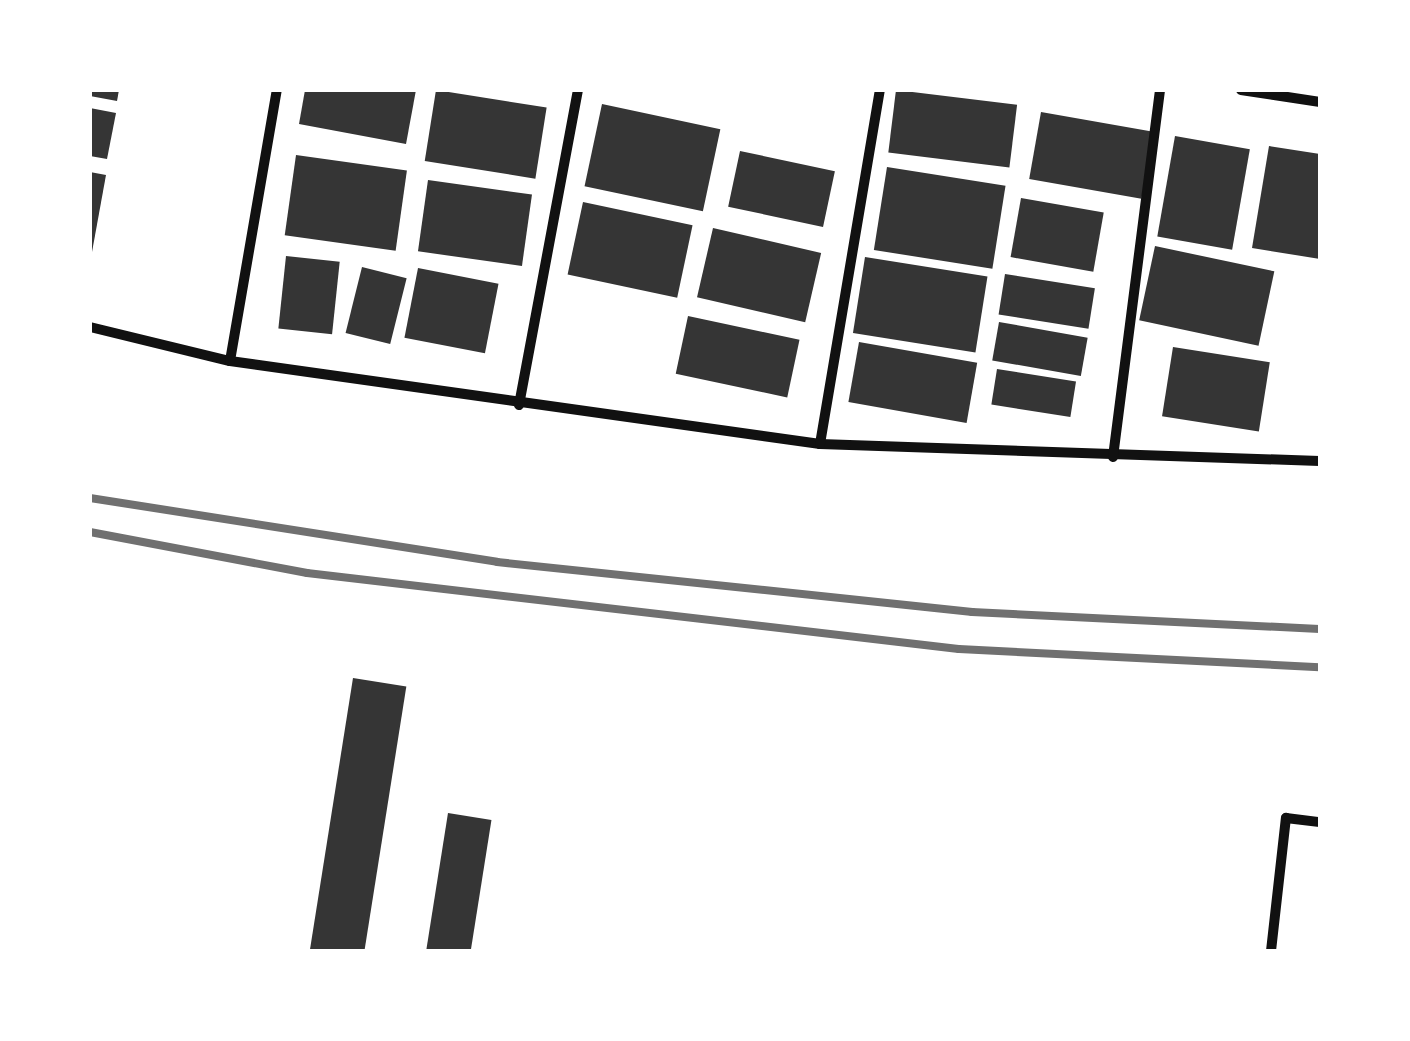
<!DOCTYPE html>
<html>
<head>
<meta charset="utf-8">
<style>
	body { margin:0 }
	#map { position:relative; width:1410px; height:1041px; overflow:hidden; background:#fff; font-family:"Exo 2",sans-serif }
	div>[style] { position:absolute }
	.building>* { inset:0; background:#353535; transform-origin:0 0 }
	.minor>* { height:10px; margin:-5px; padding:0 5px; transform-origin:5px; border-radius:5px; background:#111 }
	.rail>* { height:8px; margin:-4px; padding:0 4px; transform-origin:4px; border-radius:4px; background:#707070 }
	span { translate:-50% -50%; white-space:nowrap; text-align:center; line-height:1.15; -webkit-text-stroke:8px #fff; paint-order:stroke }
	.frame { position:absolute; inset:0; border:92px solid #fff; pointer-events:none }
</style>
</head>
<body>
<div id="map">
	<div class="building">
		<div style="clip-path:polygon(90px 90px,119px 90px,117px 101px,90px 96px)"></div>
		<div style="clip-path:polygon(305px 90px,416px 90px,406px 144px,299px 124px)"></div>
		<div style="left:436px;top:90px;width:112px;height:72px;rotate:9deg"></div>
		<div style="left:896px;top:90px;width:122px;height:63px;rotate:7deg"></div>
		<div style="left:602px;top:104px;width:121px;height:84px;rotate:12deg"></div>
		<div style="clip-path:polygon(90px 108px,116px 113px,107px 159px,90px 156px)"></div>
		<div style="left:1041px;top:112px;width:114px;height:68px;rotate:10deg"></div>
		<div style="left:1175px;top:136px;width:76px;height:102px;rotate:10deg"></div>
		<div style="clip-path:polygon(1269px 146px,1320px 154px,1320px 259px,1252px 248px)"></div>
		<div style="left:740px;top:151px;width:97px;height:57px;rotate:12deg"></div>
		<div style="left:296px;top:155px;width:112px;height:81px;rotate:8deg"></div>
		<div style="left:887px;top:167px;width:120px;height:84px;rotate:9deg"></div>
		<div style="clip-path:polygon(90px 172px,106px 175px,92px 252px,90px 252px)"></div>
		<div style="left:428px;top:180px;width:105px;height:72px;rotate:8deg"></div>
		<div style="left:1021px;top:198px;width:84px;height:60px;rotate:10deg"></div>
		<div style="left:583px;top:202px;width:112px;height:74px;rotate:12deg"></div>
		<div style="left:713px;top:228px;width:111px;height:71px;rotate:13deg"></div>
		<div style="left:1155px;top:246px;width:122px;height:76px;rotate:12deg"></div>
		<div style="left:286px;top:256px;width:54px;height:73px;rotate:6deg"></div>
		<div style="left:865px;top:257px;width:124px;height:77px;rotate:9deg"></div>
		<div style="left:362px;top:267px;width:46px;height:68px;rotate:14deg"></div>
		<div style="left:418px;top:268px;width:82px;height:71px;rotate:11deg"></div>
		<div style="left:1005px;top:274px;width:91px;height:41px;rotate:9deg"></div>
		<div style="left:688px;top:316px;width:114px;height:59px;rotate:12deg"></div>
		<div style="left:999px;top:322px;width:90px;height:39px;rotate:10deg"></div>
		<div style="left:859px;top:342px;width:120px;height:61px;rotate:10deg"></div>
		<div style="left:1173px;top:347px;width:98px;height:70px;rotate:9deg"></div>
		<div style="left:997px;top:369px;width:80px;height:36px;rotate:9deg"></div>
		<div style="left:353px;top:678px;width:54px;height:276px;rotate:9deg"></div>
		<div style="left:448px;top:813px;width:44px;height:140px;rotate:9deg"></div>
	</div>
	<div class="minor">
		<div style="left:1241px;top:90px;width:80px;rotate:8.6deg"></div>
		<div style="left:90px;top:327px;width:144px;rotate:13.7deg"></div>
		<div style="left:230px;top:361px;width:596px;rotate:8.01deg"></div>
		<div style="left:820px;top:444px;width:500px;rotate:1.95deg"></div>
		<div style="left:230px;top:361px;width:275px;rotate:-80.2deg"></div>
		<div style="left:519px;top:405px;width:320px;rotate:-79.4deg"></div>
		<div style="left:820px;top:444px;width:359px;rotate:-80.4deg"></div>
		<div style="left:1113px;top:457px;width:370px;rotate:-82.7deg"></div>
		<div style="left:1271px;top:951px;width:134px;rotate:-83.6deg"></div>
		<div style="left:1286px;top:818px;width:34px;rotate:7deg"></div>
	</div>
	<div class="rail">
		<div style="left:90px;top:498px;width:412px;rotate:8.9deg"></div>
		<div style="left:497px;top:562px;width:478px;rotate:6deg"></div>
		<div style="left:972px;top:612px;width:348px;rotate:2.8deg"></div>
		<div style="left:90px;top:532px;width:221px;rotate:10.7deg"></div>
		<div style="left:307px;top:573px;width:656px;rotate:6.65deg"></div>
		<div style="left:959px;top:649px;width:361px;rotate:2.9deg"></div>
	</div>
	<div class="frame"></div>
</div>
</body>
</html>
